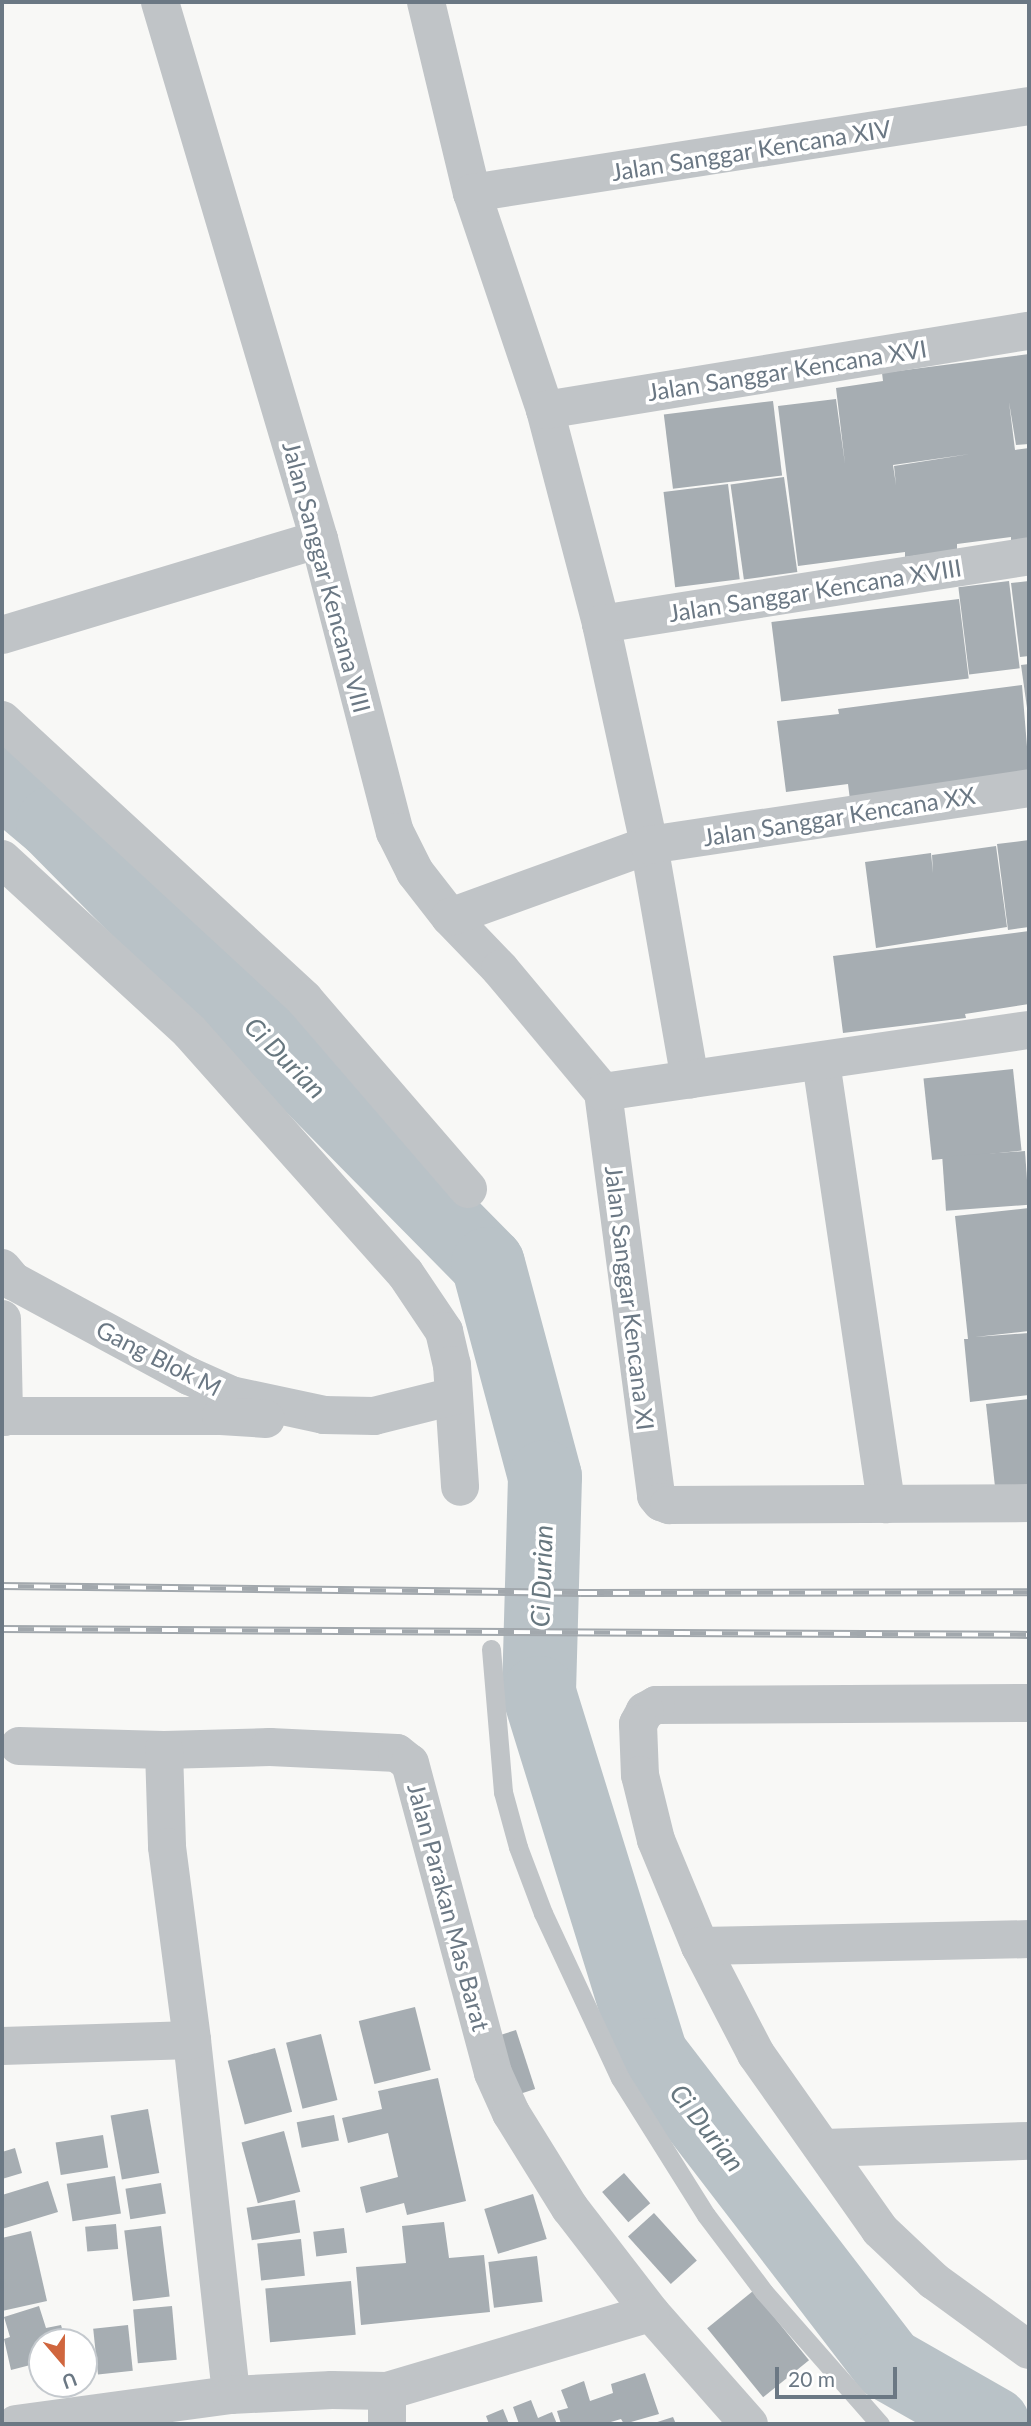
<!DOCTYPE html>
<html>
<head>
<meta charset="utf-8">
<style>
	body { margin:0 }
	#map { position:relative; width:1031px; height:2426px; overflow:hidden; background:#f8f8f6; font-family:Lato,sans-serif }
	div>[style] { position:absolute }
	.river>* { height:74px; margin:-37px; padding:0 37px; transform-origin:37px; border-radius:37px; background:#b9c2c7 }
	.building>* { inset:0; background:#a6adb2; transform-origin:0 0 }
	.service>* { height:19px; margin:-9.5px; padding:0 9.5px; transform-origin:9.5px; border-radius:9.5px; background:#c0c4c7 }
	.minor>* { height:38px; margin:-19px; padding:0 19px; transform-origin:19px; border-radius:19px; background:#c0c4c7 }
	.rail>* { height:8px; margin-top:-4px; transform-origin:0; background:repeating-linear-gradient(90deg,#fff 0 16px,#a2a8ad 0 32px); box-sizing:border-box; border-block:2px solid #a2a8ad }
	span { translate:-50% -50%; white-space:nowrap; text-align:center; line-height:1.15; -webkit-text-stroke:7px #fff; paint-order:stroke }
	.street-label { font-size:24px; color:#6b7884 }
	.water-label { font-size:26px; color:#67777f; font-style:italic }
	.frame { position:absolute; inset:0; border:4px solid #6b7884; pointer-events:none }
	.north { position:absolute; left:28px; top:2328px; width:70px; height:70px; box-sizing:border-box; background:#fff; border:2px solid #c4c9ce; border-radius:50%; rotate:160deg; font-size:19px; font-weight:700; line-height:28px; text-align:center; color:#6b7884 }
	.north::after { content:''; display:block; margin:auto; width:24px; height:32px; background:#d0663e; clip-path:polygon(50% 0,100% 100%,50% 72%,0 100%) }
	.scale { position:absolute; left:775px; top:2367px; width:122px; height:32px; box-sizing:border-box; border:4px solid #6b7884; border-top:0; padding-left:9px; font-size:21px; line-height:24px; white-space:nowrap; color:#6b7884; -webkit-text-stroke:5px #fff; paint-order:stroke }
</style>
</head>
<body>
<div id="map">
	<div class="river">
		<div style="left:2px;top:780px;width:67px;rotate:40.1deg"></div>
		<div style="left:53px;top:823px;width:619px;rotate:45.39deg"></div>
		<div style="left:488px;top:1264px;width:220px;rotate:75deg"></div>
		<div style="left:545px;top:1477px;width:216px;rotate:91.6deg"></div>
		<div style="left:539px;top:1693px;width:379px;rotate:72.8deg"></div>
		<div style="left:651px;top:2055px;width:389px;rotate:52.5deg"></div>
		<div style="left:888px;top:2364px;width:121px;rotate:29.7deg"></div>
	</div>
	<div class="building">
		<div style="clip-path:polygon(evenodd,1029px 354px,1029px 444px,1016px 445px,1009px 402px,1015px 450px,1029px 448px,1029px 541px,1011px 543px,1011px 537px,957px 544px,957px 550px,905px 557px,905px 552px,798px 566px,778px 406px,836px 399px,845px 464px,836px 388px,883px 381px,882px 373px,1029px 354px,970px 454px,894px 466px,896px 485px,893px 465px,970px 454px)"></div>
		<div style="left:773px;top:401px;width:75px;height:110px;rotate:83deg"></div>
		<div style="left:784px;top:477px;width:96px;height:54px;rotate:82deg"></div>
		<div style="left:728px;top:484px;width:96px;height:65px;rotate:83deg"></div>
		<div style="left:1009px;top:581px;width:88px;height:51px;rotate:83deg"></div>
		<div style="clip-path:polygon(1029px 581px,1029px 656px,1020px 657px,1011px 583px)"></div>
		<div style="left:959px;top:599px;width:80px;height:189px;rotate:83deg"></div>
		<div style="clip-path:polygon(1029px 664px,1029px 715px,1028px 715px,1021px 665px)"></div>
		<div style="clip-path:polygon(1022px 685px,1029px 771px,850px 800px,848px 784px,786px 792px,777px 721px,839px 714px,838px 709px)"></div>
		<div style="clip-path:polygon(1029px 840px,1029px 927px,1008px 930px,997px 844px)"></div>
		<div style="clip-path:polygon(996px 846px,1007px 927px,876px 948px,865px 862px,931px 853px,933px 873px,932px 855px)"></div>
		<div style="clip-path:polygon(1029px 931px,1029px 1004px,965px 1014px,966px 1018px,843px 1033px,833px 956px)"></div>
		<div style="left:1013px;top:1069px;width:82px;height:90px;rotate:84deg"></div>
		<div style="left:1025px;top:1151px;width:54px;height:83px;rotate:86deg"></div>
		<div style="clip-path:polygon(1029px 1208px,1029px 1331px,975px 1337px,1029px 1333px,1029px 1395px,970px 1402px,964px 1339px,968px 1339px,955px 1216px)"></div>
		<div style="clip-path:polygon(1029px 1399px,1029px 1493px,996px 1496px,986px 1404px)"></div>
		<div style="left:415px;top:2007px;width:65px;height:58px;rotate:76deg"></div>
		<div style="left:516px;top:2030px;width:62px;height:30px;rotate:72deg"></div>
		<div style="left:321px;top:2034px;width:68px;height:36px;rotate:76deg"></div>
		<div style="left:275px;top:2048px;width:66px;height:49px;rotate:75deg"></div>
		<div style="clip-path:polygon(438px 2078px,466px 2201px,407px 2215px,404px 2203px,366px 2213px,360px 2187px,398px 2177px,388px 2133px,348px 2143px,342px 2118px,382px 2109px,378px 2091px)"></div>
		<div style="left:148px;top:2109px;width:65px;height:38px;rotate:80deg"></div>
		<div style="left:334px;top:2115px;width:26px;height:38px;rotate:79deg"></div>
		<div style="left:284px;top:2131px;width:63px;height:44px;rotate:75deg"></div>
		<div style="left:103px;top:2135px;width:33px;height:48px;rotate:81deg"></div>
		<div style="clip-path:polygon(15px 2148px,22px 2173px,2px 2179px,2px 2152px)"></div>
		<div style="left:624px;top:2173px;width:40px;height:29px;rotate:49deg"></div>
		<div style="left:115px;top:2176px;width:38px;height:49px;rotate:81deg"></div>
		<div style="clip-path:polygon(48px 2181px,58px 2212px,2px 2229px,2px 2195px)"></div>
		<div style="left:161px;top:2183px;width:31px;height:36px;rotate:81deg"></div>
		<div style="left:533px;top:2194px;width:47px;height:51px;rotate:73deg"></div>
		<div style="left:295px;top:2200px;width:33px;height:49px;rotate:81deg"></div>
		<div style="left:654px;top:2213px;width:64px;height:35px;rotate:48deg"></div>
		<div style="clip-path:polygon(444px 2222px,449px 2258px,484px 2255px,490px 2312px,361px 2325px,356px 2267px,406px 2263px,402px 2226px)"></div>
		<div style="left:116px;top:2224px;width:25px;height:31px;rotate:85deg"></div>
		<div style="left:161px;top:2226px;width:71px;height:37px;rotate:83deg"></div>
		<div style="left:344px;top:2228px;width:25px;height:31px;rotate:83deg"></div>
		<div style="clip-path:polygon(31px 2231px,47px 2301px,2px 2311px,2px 2238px)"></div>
		<div style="left:301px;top:2239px;width:37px;height:44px;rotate:84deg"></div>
		<div style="left:537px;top:2256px;width:46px;height:49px;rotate:83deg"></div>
		<div style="left:351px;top:2281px;width:54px;height:86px;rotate:85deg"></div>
		<div style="left:753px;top:2291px;width:89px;height:59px;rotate:51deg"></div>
		<div style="clip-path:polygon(39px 2306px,46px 2328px,61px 2325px,66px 2342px,42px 2342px,42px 2362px,11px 2370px,4px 2339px,10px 2337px,4px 2317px)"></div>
		<div style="left:172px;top:2306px;width:54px;height:39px;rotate:85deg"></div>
		<div style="left:128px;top:2325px;width:46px;height:35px;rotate:84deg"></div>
		<div style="clip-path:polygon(645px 2373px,659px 2414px,624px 2424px,621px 2419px,604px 2424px,561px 2424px,557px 2411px,568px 2408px,561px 2390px,584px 2381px,590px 2401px,613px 2393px,611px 2384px)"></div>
		<div style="clip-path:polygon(531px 2400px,538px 2418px,552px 2412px,557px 2424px,519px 2424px,513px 2407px)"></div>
		<div style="clip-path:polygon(503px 2409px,509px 2424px,489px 2424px,486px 2416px)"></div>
		<div style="clip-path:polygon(673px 2417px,676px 2424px,651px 2424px)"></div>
	</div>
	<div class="service">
		<div style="left:491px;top:1649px;width:144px;rotate:85.2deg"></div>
		<div style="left:503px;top:1792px;width:57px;rotate:74.7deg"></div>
		<div style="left:518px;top:1847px;width:71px;rotate:69.3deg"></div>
		<div style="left:543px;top:1913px;width:182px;rotate:65deg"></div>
		<div style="left:620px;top:2078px;width:162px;rotate:57.9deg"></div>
		<div style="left:706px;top:2215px;width:96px;rotate:53deg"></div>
		<div style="left:764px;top:2292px;width:176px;rotate:48.7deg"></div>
	</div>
	<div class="minor">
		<div style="left:160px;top:2px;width:560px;rotate:73.51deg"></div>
		<div style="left:319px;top:539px;width:303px;rotate:75.5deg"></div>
		<div style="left:395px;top:832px;width:45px;rotate:63.4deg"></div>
		<div style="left:415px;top:872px;width:57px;rotate:52.1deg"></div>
		<div style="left:450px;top:917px;width:72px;rotate:46.1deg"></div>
		<div style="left:500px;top:969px;width:160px;rotate:50.1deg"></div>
		<div style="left:426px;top:2px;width:196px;rotate:76.5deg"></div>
		<div style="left:472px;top:193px;width:229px;rotate:71.4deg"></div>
		<div style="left:545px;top:410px;width:221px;rotate:75.3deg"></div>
		<div style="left:601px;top:624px;width:226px;rotate:77.7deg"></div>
		<div style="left:649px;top:845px;width:238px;rotate:80.1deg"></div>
		<div style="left:472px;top:193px;width:564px;rotate:-8.88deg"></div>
		<div style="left:545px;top:410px;width:490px;rotate:-9.3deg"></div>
		<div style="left:601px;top:624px;width:433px;rotate:-9deg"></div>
		<div style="left:2px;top:635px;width:331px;rotate:-16.8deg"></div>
		<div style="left:2px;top:720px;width:411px;rotate:42.7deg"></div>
		<div style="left:304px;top:999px;width:251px;rotate:49.2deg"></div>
		<div style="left:2px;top:859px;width:255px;rotate:42.6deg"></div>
		<div style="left:190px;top:1032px;width:323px;rotate:48.3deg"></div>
		<div style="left:405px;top:1273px;width:70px;rotate:56.1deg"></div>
		<div style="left:444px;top:1331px;width:35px;rotate:77deg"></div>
		<div style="left:452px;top:1365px;width:122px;rotate:86.2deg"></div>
		<div style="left:450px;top:917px;width:212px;rotate:-19.9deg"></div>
		<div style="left:649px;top:845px;width:384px;rotate:-8.5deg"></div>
		<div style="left:821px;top:1062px;width:447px;rotate:81.6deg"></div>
		<div style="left:603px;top:1092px;width:407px;rotate:82.5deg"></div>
		<div style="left:656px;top:1496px;width:8px;rotate:50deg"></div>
		<div style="left:661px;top:1502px;width:9px;rotate:21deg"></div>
		<div style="left:669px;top:1505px;width:360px;rotate:-0.3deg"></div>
		<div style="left:603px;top:1092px;width:430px;rotate:-8.3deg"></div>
		<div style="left:2px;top:1268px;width:17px;rotate:50deg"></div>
		<div style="left:13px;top:1281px;width:200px;rotate:28.4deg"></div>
		<div style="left:189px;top:1376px;width:46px;rotate:24.3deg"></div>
		<div style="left:231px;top:1395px;width:95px;rotate:12.1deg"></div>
		<div style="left:324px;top:1415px;width:50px;rotate:1.1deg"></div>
		<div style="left:374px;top:1416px;width:82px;rotate:-14deg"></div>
		<div style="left:2px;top:1319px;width:98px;rotate:88.8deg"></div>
		<div style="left:2px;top:1416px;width:219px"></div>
		<div style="left:221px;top:1416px;width:45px;rotate:3.8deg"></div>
		<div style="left:1029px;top:1703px;width:373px;rotate:179.7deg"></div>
		<div style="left:656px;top:1705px;width:13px;rotate:151deg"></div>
		<div style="left:645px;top:1711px;width:15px;rotate:118deg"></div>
		<div style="left:638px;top:1724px;width:51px;rotate:87.8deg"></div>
		<div style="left:640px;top:1775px;width:67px;rotate:76.2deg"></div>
		<div style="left:656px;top:1840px;width:115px;rotate:67.5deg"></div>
		<div style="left:700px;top:1946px;width:122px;rotate:62.6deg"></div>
		<div style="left:756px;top:2054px;width:215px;rotate:54.8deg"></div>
		<div style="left:880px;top:2230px;width:74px;rotate:43.4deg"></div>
		<div style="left:934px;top:2281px;width:117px;rotate:36deg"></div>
		<div style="left:19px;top:1746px;width:145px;rotate:1.6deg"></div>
		<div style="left:164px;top:1750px;width:106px;rotate:-1.6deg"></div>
		<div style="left:270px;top:1747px;width:127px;rotate:2.7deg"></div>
		<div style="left:397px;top:1753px;width:16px;rotate:38deg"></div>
		<div style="left:410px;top:1763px;width:321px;rotate:75deg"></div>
		<div style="left:493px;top:2073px;width:44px;rotate:65.8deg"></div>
		<div style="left:511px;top:2113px;width:112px;rotate:58.2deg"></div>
		<div style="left:570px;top:2208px;width:133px;rotate:52.4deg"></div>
		<div style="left:651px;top:2313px;width:148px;rotate:48.6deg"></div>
		<div style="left:164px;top:1750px;width:97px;rotate:88.2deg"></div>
		<div style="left:167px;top:1847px;width:195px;rotate:82.6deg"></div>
		<div style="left:192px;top:2040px;width:357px;rotate:83.7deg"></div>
		<div style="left:700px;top:1946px;width:329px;rotate:-1.2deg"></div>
		<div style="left:2px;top:2046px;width:190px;rotate:-1.8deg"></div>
		<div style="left:825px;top:2148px;width:204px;rotate:-2deg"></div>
		<div style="left:16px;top:2424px;width:217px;rotate:-7.7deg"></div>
		<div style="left:231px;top:2395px;width:101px;rotate:-2.8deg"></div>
		<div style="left:332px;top:2390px;width:55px;rotate:1deg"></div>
		<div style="left:387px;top:2391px;width:275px;rotate:-16.5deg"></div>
		<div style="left:387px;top:2424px;width:33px;rotate:-90deg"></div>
	</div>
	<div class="rail">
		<div style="left:2px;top:1586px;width:579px;rotate:0.69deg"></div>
		<div style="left:581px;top:1593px;width:448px;rotate:-0.1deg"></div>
		<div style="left:2px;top:1629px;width:1027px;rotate:0.33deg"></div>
	</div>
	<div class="street-label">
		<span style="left:751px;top:150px;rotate:-9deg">Jalan Sanggar Kencana XIV</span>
		<span style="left:787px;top:370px;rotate:-9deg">Jalan Sanggar Kencana XVI</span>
		<span style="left:327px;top:577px;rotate:75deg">Jalan Sanggar Kencana VIII</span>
		<span style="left:815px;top:590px;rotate:-9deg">Jalan Sanggar Kencana XVIII</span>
		<span style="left:839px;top:816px;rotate:-9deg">Jalan Sanggar Kencana XX</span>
		<span style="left:630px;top:1298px;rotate:83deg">Jalan Sanggar Kencana XI</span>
		<span style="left:159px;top:1358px;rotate:27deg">Gang Blok M</span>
		<span style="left:449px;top:1907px;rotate:75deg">Jalan Parakan Mas Barat</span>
	</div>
	<div class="water-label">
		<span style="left:285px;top:1058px;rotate:45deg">Ci Durian</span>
		<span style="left:542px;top:1576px;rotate:-88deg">Ci Durian</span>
		<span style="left:707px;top:2128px;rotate:52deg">Ci Durian</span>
	</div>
	<div class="frame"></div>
	<div class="north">U</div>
	<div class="scale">20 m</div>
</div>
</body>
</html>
